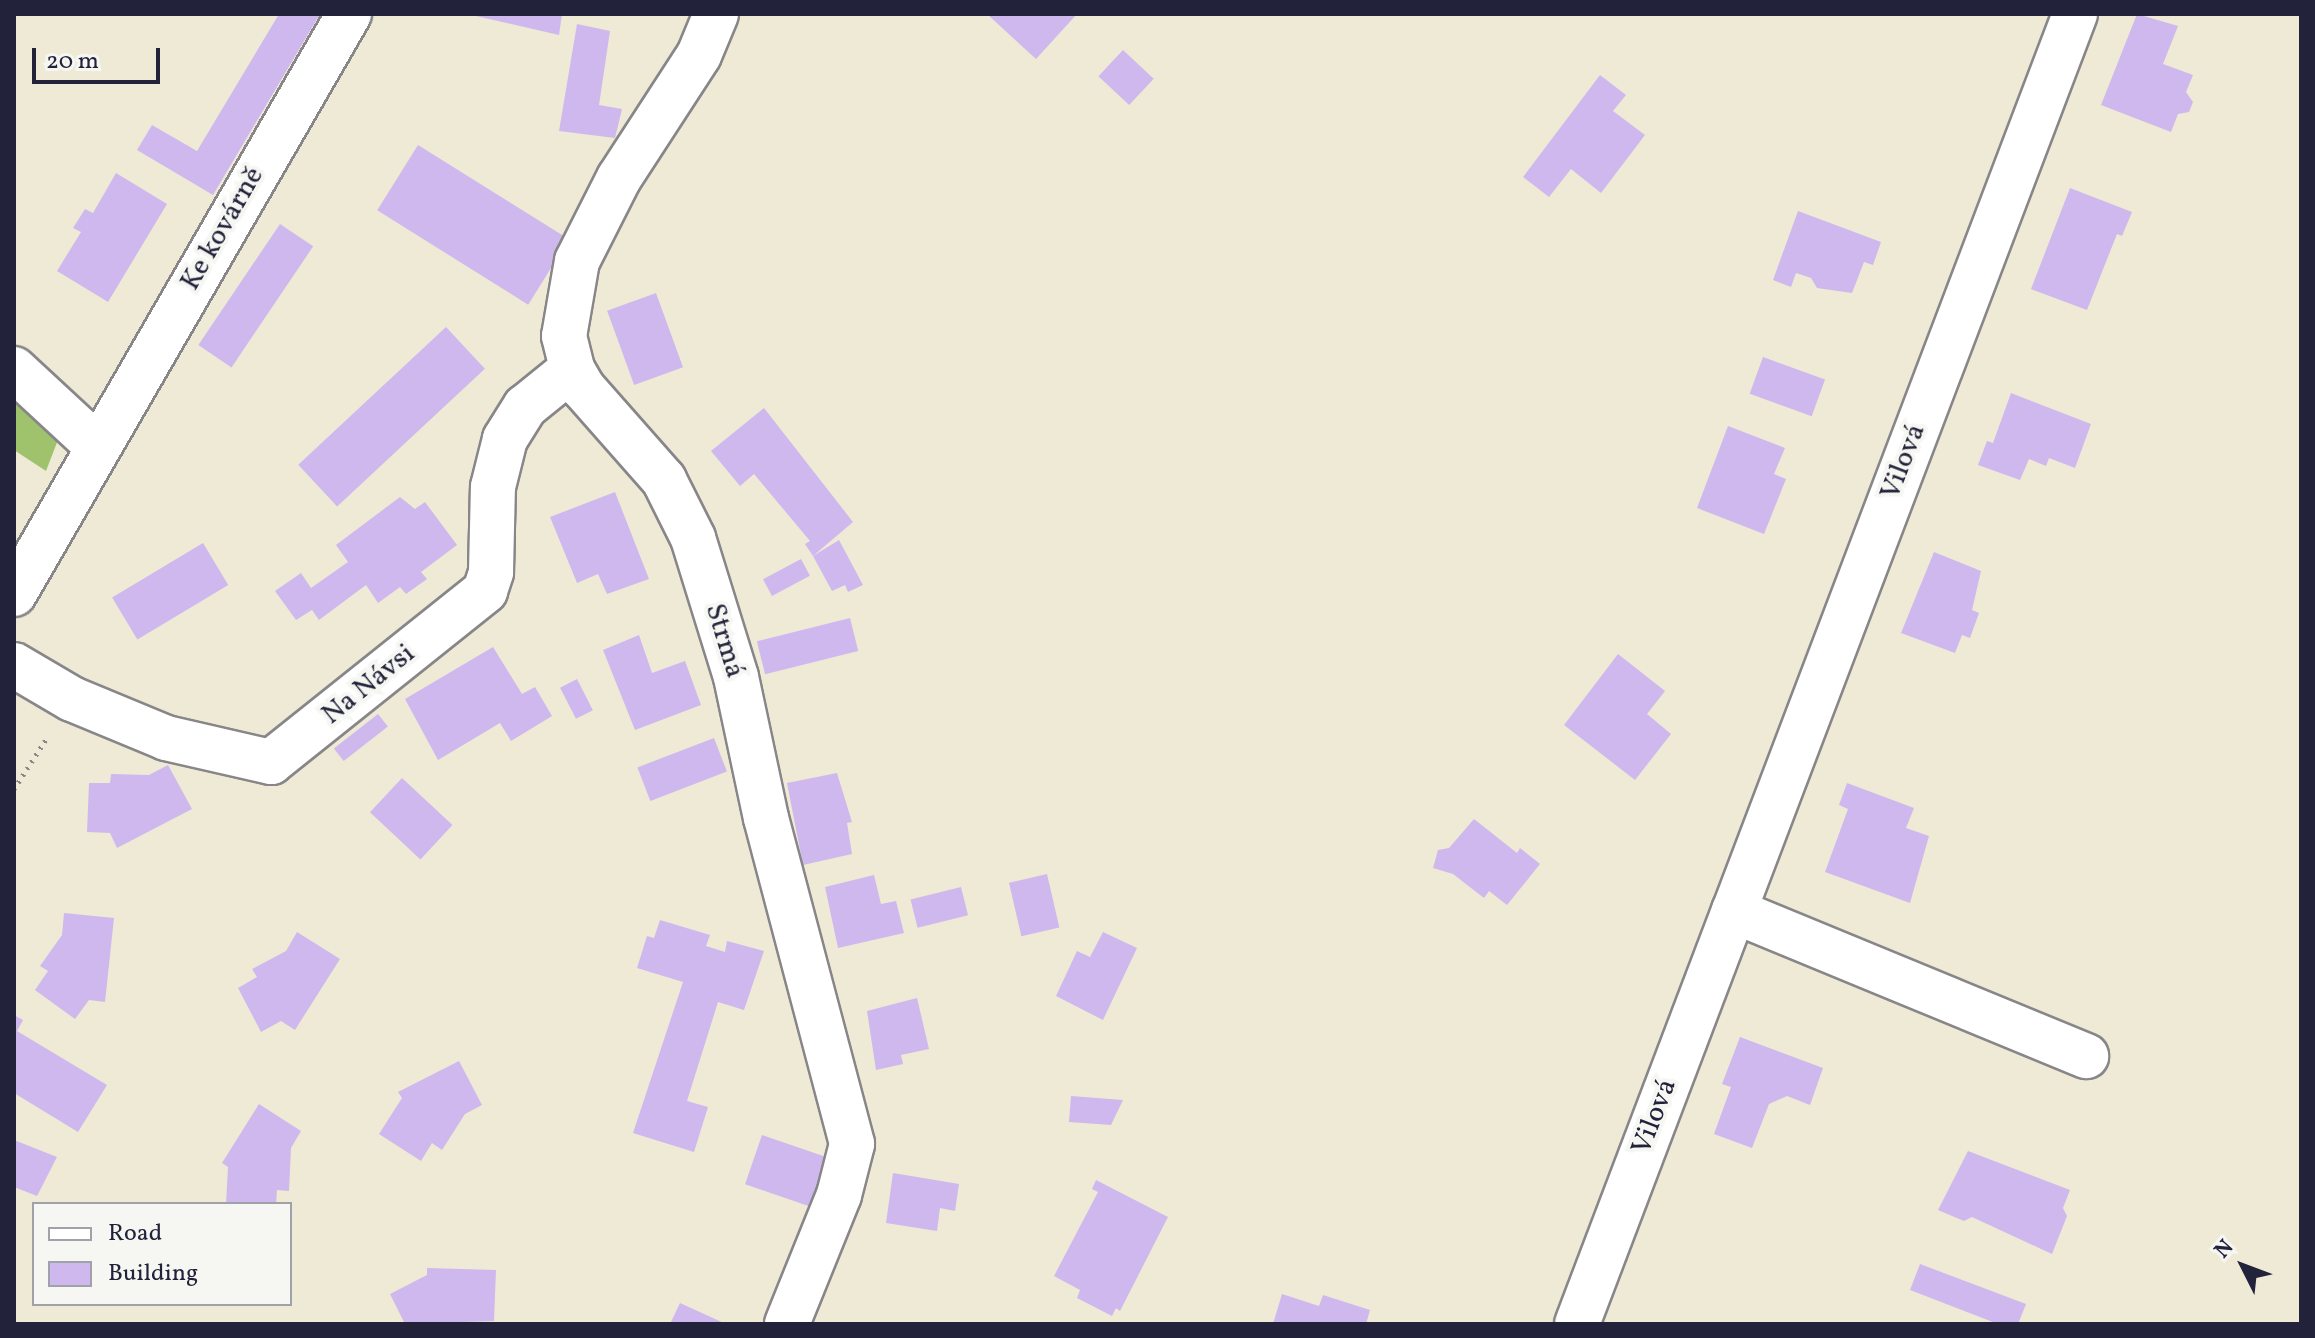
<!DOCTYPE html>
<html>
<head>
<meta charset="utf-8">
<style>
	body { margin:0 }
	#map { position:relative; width:2315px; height:1338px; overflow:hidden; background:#eeead6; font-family:Vollkorn,serif }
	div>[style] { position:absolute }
	.green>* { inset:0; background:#9fc36d }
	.building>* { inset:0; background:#cfb8ee; transform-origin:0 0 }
	.path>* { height:5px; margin-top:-2.5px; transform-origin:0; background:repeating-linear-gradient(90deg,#888688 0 2px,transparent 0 8px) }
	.roads { filter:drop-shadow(2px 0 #888688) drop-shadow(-2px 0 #888688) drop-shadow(0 2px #888688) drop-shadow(0 -2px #888688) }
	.minor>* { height:44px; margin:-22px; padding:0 22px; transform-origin:22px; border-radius:22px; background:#fff }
	.tertiary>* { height:44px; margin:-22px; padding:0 22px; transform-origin:22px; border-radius:22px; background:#fff }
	span { translate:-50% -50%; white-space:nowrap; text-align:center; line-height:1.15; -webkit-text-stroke:8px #f6f6f2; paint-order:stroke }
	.street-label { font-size:28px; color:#22223b }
	.frame { position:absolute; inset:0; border:16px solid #22223b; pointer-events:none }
	.legend { position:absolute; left:32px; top:1202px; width:260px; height:104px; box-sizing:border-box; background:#f6f6f2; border:2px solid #a1a1a9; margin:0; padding:10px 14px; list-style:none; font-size:24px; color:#22223b }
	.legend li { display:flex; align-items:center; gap:16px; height:40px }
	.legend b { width:40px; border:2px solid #a1a1a9 }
	.north { position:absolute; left:2203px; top:1226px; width:80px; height:80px; -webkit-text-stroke:6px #f6f6f2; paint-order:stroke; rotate:312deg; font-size:22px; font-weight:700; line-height:32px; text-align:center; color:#22223b }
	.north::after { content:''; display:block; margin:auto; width:28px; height:36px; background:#22223b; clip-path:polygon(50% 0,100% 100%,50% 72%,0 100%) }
	.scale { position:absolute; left:32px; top:48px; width:128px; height:36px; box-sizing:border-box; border:4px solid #22223b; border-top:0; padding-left:10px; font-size:24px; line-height:28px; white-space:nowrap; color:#22223b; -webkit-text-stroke:6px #f6f6f2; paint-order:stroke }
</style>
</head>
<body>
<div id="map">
	<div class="green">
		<div style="clip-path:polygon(14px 386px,61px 432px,46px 471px,14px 450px)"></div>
	</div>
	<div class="building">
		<div style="clip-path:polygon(279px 14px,320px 14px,213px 195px,137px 150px,152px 125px,197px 151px)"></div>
		<div style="clip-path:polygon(467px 14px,562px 14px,559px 35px)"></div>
		<div style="clip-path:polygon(987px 14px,1077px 14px,1036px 59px)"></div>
		<div style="clip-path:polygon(2137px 14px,2178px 26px,2163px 64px,2193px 75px,2186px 92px,2193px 102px,2189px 112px,2178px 114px,2171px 132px,2101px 105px)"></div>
		<div style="clip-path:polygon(577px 24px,610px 31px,599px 105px,622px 109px,615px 138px,559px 131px)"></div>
		<div style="left:1123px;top:50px;width:42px;height:36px;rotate:43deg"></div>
		<div style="clip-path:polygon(1600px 75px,1626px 95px,1613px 111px,1645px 135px,1601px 193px,1571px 169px,1549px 197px,1523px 177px)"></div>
		<div style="left:418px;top:145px;width:178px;height:77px;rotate:32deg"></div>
		<div style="clip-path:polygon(116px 173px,167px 204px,108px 302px,57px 271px,81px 232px,73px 228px,85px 209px,93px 213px)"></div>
		<div style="clip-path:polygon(2070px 188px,2132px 212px,2122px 236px,2117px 234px,2087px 310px,2031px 289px)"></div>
		<div style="clip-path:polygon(1798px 211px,1881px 242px,1873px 265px,1864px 262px,1852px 293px,1817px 288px,1811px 278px,1796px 273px,1791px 287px,1773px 280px)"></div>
		<div style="left:280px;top:224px;width:40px;height:146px;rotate:34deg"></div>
		<div style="left:656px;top:293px;width:79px;height:52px;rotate:70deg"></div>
		<div style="left:446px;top:327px;width:57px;height:202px;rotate:47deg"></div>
		<div style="left:1763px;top:357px;width:66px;height:39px;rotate:20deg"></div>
		<div style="clip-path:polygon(2011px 393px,2091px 424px,2075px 468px,2049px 458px,2046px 466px,2029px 459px,2020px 480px,1978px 465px,1987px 441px,1993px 443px)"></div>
		<div style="clip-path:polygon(764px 408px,853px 522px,813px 556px,805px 544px,810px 541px,754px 474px,740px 486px,711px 451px)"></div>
		<div style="clip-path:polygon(1728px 426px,1785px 448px,1774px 474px,1786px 479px,1764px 534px,1697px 508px)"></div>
		<div style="clip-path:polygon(615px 492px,649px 579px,607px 594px,598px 574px,577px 583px,550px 517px)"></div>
		<div style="clip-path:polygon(400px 497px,415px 509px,425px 502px,457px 545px,421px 572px,427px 579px,406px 594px,400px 587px,378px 603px,366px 585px,319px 620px,312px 610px,296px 620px,275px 591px,301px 573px,311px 588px,348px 562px,336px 545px)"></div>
		<div style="clip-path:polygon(839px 540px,863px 585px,848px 592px,845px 585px,832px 591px,813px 556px)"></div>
		<div style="left:203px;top:543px;width:49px;height:106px;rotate:59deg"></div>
		<div style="clip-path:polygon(1934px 552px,1981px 571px,1972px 610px,1979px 613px,1970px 638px,1962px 635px,1955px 653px,1901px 633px)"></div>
		<div style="left:801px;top:559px;width:19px;height:43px;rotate:62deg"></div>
		<div style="left:850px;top:618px;width:34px;height:96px;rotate:76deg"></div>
		<div style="clip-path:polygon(639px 635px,652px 673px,685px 661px,701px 705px,635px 730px,603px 650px)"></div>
		<div style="clip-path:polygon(493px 647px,522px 694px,535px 687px,552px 716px,511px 741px,500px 723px,438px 760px,405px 699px)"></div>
		<div style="clip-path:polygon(1618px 654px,1665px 691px,1647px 714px,1671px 734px,1635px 780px,1564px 725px)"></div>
		<div style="left:577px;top:679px;width:35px;height:19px;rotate:63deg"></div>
		<div style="left:378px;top:714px;width:16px;height:56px;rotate:52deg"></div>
		<div style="left:714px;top:738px;width:36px;height:82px;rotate:69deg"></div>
		<div style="clip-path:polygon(168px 765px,192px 809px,117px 848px,110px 833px,87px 832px,89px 783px,110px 783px,111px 774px,149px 775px)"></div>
		<div style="clip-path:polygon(837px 773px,852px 822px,847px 823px,852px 854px,803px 865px,787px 783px)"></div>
		<div style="left:402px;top:778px;width:69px;height:47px;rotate:43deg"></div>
		<div style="clip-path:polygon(1847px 783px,1914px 808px,1906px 828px,1929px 836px,1910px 903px,1825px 872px,1848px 809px,1839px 805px)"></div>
		<div style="clip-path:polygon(1474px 819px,1517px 853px,1520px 848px,1540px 864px,1507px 905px,1489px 891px,1484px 898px,1453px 874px,1433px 868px,1438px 850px,1449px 848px)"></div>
		<div style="left:1047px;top:874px;width:55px;height:39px;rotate:77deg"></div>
		<div style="clip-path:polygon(874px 875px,881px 904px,896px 901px,904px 933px,838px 948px,825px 887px)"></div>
		<div style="left:961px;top:887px;width:29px;height:52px;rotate:76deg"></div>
		<div style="clip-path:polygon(64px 913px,114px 918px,105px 1002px,89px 1000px,75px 1019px,35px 990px,48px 971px,40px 966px,62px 935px)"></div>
		<div style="clip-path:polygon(660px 920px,710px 935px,706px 946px,725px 952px,727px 941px,764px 951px,744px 1010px,718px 1002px,687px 1101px,708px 1107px,694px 1152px,633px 1133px,683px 982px,637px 968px,647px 936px,654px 938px)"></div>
		<div style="clip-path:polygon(297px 932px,340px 959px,295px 1030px,281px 1021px,261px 1032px,238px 988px,257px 977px,252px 969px,286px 951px)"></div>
		<div style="clip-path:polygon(1103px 932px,1137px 948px,1103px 1020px,1056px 996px,1077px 951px,1090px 957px)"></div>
		<div style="clip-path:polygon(917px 998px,929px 1049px,901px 1055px,903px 1064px,876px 1070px,867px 1011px)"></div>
		<div style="clip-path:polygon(14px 1015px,23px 1020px,17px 1031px,107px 1085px,78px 1132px,14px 1093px)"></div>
		<div style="clip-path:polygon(1740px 1037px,1823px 1068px,1810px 1105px,1787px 1096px,1769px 1104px,1752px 1148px,1714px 1134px,1731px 1087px,1722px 1084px)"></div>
		<div style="clip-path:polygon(459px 1061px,482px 1105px,465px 1114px,442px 1150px,432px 1143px,421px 1161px,379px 1134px,402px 1098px,398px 1092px)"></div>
		<div style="clip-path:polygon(1071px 1096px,1123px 1100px,1111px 1125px,1069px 1122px)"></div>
		<div style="clip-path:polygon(259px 1104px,301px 1131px,291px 1148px,289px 1191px,277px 1190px,276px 1204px,226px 1204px,228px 1167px,222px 1163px)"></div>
		<div style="left:762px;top:1135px;width:74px;height:52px;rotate:19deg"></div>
		<div style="clip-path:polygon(14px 1140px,57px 1157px,37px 1196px,14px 1187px)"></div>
		<div style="clip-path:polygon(1968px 1151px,2070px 1190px,2063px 1208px,2067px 1216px,2052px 1254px,1972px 1217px,1964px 1221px,1938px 1210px)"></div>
		<div style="clip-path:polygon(893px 1173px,959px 1184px,955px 1211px,940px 1208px,937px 1231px,886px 1223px)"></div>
		<div style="clip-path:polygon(1096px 1180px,1168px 1217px,1120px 1311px,1116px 1308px,1112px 1316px,1077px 1298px,1080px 1290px,1054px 1276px,1098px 1192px,1092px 1189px)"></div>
		<div style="clip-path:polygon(1920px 1264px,2026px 1304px,2018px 1324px,1998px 1324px,1910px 1290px)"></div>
		<div style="clip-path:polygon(427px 1268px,496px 1270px,494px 1321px,405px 1324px,390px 1294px,427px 1275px)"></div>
		<div style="clip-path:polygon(1282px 1294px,1319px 1306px,1323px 1295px,1370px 1310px,1366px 1324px,1273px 1324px)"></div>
		<div style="clip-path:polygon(680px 1303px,726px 1324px,670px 1324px)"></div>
	</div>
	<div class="path">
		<div style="left:14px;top:789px;width:63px;rotate:-57.3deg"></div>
	</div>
	<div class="roads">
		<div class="minor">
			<div style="left:716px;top:14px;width:44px;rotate:112.5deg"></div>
			<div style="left:699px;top:55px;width:147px;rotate:123deg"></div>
			<div style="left:619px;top:178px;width:93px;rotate:116.8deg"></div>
			<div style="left:577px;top:261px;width:76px;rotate:99.8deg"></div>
			<div style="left:564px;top:336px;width:34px;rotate:76deg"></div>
			<div style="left:572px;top:369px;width:22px;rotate:60deg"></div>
			<div style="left:583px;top:388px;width:123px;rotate:48.6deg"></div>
			<div style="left:664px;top:480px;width:65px;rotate:63.4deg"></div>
			<div style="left:693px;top:538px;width:145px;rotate:72.8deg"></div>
			<div style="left:736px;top:677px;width:144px;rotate:78deg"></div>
			<div style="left:766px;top:818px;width:337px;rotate:75.2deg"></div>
			<div style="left:852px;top:1144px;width:53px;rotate:104.3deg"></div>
			<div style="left:839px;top:1195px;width:139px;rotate:112deg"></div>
			<div style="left:2075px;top:14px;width:960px;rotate:110.81deg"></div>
			<div style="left:1734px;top:911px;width:381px;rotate:22.4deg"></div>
			<div style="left:14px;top:369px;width:112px;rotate:42.8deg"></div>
			<div style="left:14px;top:665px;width:67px;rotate:30.4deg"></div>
			<div style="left:72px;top:699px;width:102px;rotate:22.5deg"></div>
			<div style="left:166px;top:738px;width:108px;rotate:12.9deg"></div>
			<div style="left:271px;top:762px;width:274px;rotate:-38.6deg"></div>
			<div style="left:485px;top:591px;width:20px;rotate:-72deg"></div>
			<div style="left:491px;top:572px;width:85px;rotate:-88.7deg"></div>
			<div style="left:493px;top:487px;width:49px;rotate:-76deg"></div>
			<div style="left:505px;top:439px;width:38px;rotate:-58deg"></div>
			<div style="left:525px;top:407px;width:60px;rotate:-39deg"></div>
			<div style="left:1577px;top:1324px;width:442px;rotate:-69.2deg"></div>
		</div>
		<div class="tertiary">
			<div style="left:14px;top:594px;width:670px;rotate:-59.99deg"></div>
		</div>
	</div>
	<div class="street-label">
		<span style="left:223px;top:229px;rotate:-60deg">Ke kovárně</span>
		<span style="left:1904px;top:462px;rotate:-69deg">Vilová</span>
		<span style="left:724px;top:641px;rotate:73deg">Strmá</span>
		<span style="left:369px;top:685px;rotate:-39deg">Na Návsi</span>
		<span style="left:1655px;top:1117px;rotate:-69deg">Vilová</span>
	</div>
	<div class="frame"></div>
	<ul class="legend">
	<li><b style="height:10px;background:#fff"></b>Road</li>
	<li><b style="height:22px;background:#cfb8ee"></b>Building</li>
	</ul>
	<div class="north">N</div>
	<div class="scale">20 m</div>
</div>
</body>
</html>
